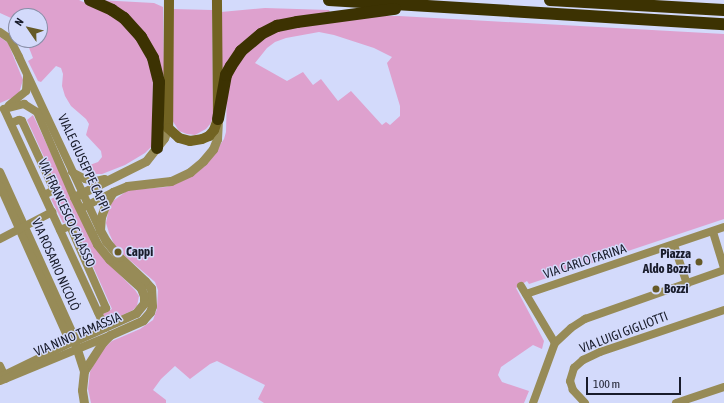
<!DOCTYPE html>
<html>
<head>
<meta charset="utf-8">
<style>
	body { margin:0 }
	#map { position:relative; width:724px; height:403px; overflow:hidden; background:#d3dafb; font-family:"Asap Condensed",sans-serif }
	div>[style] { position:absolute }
	.green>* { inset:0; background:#dea1ce }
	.minor>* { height:8px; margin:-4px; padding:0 4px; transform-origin:4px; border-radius:4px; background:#978b57 }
	.tertiary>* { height:9px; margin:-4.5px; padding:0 4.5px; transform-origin:4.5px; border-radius:4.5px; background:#978b57 }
	.secondary>* { height:10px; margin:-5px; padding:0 5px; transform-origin:5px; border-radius:5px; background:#726322 }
	.motorway>* { height:12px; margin:-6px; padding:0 6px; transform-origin:6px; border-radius:6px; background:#3c3202 }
	.dots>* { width:11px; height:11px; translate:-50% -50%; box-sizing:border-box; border:2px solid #d3dafb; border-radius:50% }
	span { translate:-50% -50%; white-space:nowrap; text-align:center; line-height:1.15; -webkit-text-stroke:3px #d3dafb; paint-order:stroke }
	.street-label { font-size:13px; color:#191c2b }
	.poi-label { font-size:13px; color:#191c2b; font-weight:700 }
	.left { translate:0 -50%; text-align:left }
	.right { translate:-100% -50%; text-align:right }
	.north { position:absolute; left:8px; top:8px; width:40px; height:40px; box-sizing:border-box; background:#d3dafb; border:1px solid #898ea8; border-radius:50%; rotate:304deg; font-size:11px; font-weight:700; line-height:16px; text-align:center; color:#191c2b }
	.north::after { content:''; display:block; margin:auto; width:14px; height:18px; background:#665a27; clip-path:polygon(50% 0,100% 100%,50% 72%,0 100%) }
	.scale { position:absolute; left:586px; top:377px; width:95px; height:18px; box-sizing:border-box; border:2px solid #191c2b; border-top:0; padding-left:5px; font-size:12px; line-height:14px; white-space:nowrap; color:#191c2b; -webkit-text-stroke:3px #d3dafb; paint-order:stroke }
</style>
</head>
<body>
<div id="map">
	<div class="green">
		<div style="clip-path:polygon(0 0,79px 0,113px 16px,126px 26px,139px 42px,153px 72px,152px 146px,145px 153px,125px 165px,102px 174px,92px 174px,79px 169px,98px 162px,102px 157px,101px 151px,86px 135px,89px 124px,86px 119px,71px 106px,65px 96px,62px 86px,63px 74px,61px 68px,56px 66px,41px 82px,38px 81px,28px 61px,33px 58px,26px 40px,40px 40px,40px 16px,16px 16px,16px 23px,11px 18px,0 13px)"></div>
		<div style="clip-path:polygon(98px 0,154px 3px,163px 7px,164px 75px,163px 76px,156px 56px)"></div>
		<div style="clip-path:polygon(265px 8px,329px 10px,330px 12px,270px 24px,222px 78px,221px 12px)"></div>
		<div style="clip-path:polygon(172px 9px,212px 10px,213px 115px,211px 123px,206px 129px,195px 135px,187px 134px,179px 131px,172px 120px)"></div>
		<div style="clip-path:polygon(evenodd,368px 16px,399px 16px,724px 34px,724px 219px,529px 284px,527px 281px,516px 288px,544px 341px,542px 349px,533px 345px,501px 367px,498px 375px,502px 382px,529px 391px,524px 403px,264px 403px,258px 399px,265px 385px,217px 361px,210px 364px,190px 379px,175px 366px,161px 379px,153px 390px,166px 400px,166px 403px,91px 403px,88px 389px,90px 372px,101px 351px,112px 341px,140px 329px,153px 320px,157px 309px,158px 290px,155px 282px,125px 256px,115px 246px,109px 233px,106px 223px,109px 208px,113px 201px,128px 190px,166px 187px,178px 183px,194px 175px,207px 164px,224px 139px,226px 132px,227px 88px,238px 59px,268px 32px,368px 16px,319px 32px,334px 35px,374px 48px,392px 57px,387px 63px,400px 106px,400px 116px,390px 125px,386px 122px,382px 125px,351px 91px,338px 101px,321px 79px,313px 85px,303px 72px,287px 81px,255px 63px,267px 48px,275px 42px,286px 38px,319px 32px)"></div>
		<div style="clip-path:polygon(0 37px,8px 43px,23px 80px,19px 93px,14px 97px,0 103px)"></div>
		<div style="clip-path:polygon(33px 115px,89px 235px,103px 258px,135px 290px,139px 296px,137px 306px,133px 310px,110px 321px,105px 319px,103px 314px,112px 309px,72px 219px,63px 223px,51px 199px,61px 194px,27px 120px)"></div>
	</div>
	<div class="minor">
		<div style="left:0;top:32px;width:12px;rotate:35deg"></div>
		<div style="left:10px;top:39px;width:20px;rotate:63deg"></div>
		<div style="left:19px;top:57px;width:191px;rotate:64.9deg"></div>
		<div style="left:9px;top:105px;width:22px;rotate:-39deg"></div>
		<div style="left:26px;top:91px;width:14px;rotate:-86deg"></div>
		<div style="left:4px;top:109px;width:241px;rotate:65.2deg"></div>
		<div style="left:4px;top:109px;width:21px;rotate:-14deg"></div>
		<div style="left:24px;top:104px;width:15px;rotate:32deg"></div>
		<div style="left:37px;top:112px;width:93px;rotate:66.5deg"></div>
		<div style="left:11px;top:123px;width:9px;rotate:-21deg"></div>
		<div style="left:19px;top:120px;width:3px;rotate:18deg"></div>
		<div style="left:22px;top:121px;width:76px;rotate:65.1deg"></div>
		<div style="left:54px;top:190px;width:11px;rotate:153deg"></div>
		<div style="left:0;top:172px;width:180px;rotate:65.7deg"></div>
		<div style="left:74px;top:336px;width:5px;rotate:90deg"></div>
		<div style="left:72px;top:172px;width:15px;rotate:28deg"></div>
		<div style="left:85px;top:179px;width:11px;rotate:10deg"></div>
		<div style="left:96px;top:181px;width:9px;rotate:-13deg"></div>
		<div style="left:0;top:186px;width:167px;rotate:65.9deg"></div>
		<div style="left:68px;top:338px;width:7px;rotate:27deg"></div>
		<div style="left:84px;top:207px;width:33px;rotate:-27deg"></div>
		<div style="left:60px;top:230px;width:11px;rotate:-22deg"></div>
		<div style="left:70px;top:226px;width:90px;rotate:66.3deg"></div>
		<div style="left:106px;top:308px;width:9px;rotate:153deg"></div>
		<div style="left:713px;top:232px;width:37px;rotate:73deg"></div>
		<div style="left:0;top:239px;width:59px;rotate:-27.4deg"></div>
		<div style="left:674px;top:245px;width:41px;rotate:71.6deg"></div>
		<div style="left:521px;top:286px;width:66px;rotate:59.2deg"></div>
		<div style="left:526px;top:294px;width:209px;rotate:-18.7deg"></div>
		<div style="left:0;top:366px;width:14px;rotate:65deg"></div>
		<div style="left:2px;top:376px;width:80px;rotate:-25.9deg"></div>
		<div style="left:0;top:381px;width:118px;rotate:-22.4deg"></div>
		<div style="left:533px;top:403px;width:64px;rotate:-69.9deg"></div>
		<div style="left:555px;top:343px;width:22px;rotate:-43deg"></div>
		<div style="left:571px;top:328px;width:17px;rotate:-33deg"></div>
		<div style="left:585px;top:319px;width:147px;rotate:-19.4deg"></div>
		<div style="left:585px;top:403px;width:18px;rotate:-133deg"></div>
		<div style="left:573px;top:390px;width:9px;rotate:-108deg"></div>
		<div style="left:570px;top:381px;width:14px;rotate:-73deg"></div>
		<div style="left:574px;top:368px;width:12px;rotate:-42deg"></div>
		<div style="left:583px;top:360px;width:19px;rotate:-25deg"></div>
		<div style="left:600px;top:352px;width:131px;rotate:-18.7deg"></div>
		<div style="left:676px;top:403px;width:51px;rotate:-18.4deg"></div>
	</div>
	<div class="tertiary">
		<div style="left:84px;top:371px;width:35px;rotate:-57deg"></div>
		<div style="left:103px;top:342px;width:10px;rotate:-45deg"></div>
		<div style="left:110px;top:335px;width:36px;rotate:-24deg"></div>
		<div style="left:143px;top:320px;width:11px;rotate:-49deg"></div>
		<div style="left:150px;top:312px;width:6px;rotate:-72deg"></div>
		<div style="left:152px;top:306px;width:18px;rotate:-93deg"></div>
		<div style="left:151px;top:288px;width:9px;rotate:-131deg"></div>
		<div style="left:145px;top:281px;width:35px;rotate:-137deg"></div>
		<div style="left:119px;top:257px;width:21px;rotate:-129deg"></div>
		<div style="left:106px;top:241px;width:13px;rotate:-119deg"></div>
		<div style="left:100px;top:230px;width:13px;rotate:-86deg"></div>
		<div style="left:101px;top:217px;width:15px;rotate:-70deg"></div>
		<div style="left:106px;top:203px;width:13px;rotate:-58deg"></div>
		<div style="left:113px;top:192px;width:15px;rotate:-23deg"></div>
		<div style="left:127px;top:186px;width:44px;rotate:-6.5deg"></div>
		<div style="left:171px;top:181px;width:21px;rotate:-25deg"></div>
		<div style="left:190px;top:172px;width:17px;rotate:-40deg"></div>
		<div style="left:203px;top:161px;width:16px;rotate:-50deg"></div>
		<div style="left:213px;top:149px;width:11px;rotate:-68deg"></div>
		<div style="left:217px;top:139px;width:18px;rotate:-87deg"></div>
		<div style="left:84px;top:403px;width:13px;rotate:-99deg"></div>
		<div style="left:82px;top:390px;width:19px;rotate:-84deg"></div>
		<div style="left:84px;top:371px;width:32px;rotate:-108deg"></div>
		<div style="left:74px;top:341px;width:68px;rotate:-24.3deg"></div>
		<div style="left:136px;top:313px;width:13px;rotate:-51deg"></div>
		<div style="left:144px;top:303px;width:7px;rotate:-90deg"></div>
		<div style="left:144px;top:296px;width:9px;rotate:-111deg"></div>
		<div style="left:141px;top:288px;width:43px;rotate:-137.8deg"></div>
		<div style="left:109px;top:259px;width:19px;rotate:-129deg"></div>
		<div style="left:97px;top:244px;width:52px;rotate:-116.1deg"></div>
		<div style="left:74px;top:197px;width:80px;rotate:-26.6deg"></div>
		<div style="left:146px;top:161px;width:29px;rotate:-52deg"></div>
		<div style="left:164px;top:138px;width:11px;rotate:-68deg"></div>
	</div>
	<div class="secondary">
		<div style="left:169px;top:0;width:128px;rotate:90.4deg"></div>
		<div style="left:168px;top:128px;width:15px;rotate:42deg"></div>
		<div style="left:179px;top:138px;width:11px;rotate:15deg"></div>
		<div style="left:190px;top:141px;width:12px;rotate:-9deg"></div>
		<div style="left:202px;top:139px;width:8px;rotate:-23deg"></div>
		<div style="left:209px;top:136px;width:8px;rotate:-50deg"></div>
		<div style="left:214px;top:130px;width:12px;rotate:-70deg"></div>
		<div style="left:218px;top:119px;width:119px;rotate:-90.5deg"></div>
	</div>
	<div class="motorway">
		<div style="left:90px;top:0;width:24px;rotate:24deg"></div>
		<div style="left:112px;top:10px;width:14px;rotate:34deg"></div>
		<div style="left:124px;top:18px;width:25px;rotate:48deg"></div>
		<div style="left:141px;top:37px;width:24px;rotate:60deg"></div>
		<div style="left:153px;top:58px;width:25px;rotate:76deg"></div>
		<div style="left:159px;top:82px;width:66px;rotate:91.7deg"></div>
		<div style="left:329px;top:0;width:396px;rotate:3.5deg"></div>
		<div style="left:550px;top:0;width:174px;rotate:3.3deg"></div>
		<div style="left:218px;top:119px;width:45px;rotate:-79.7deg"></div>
		<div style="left:226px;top:75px;width:10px;rotate:-61deg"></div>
		<div style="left:231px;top:66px;width:18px;rotate:-56deg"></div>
		<div style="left:241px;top:51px;width:26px;rotate:-40deg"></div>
		<div style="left:261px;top:34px;width:18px;rotate:-27deg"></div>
		<div style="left:277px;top:26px;width:20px;rotate:-11deg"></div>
		<div style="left:297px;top:22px;width:99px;rotate:-7.6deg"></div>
	</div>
	<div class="dots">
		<div style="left:118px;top:252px;background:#665a27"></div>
		<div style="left:699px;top:262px;background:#665a27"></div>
		<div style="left:656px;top:289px;background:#665a27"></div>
	</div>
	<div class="street-label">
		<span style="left:83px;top:163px;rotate:65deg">VIALE GIUSEPPE CAPPI</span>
		<span style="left:66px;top:213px;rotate:65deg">VIA FRANCESCO CALASSO</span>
		<span style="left:585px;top:262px;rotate:-18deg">VIA CARLO FARINA</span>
		<span style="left:55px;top:265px;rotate:66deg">VIA ROSARIO NICOLÒ</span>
		<span style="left:624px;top:333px;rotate:-21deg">VIA LUIGI GIGLIOTTI</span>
		<span style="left:78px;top:335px;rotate:-23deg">VIA NINO TAMASSIA</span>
	</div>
	<div class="poi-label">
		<span class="left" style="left:126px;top:252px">Cappi</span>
		<span class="right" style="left:691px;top:262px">Piazza<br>Aldo Bozzi</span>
		<span class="left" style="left:664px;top:289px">Bozzi</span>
	</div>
	<div class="north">N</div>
	<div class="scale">100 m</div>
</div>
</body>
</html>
